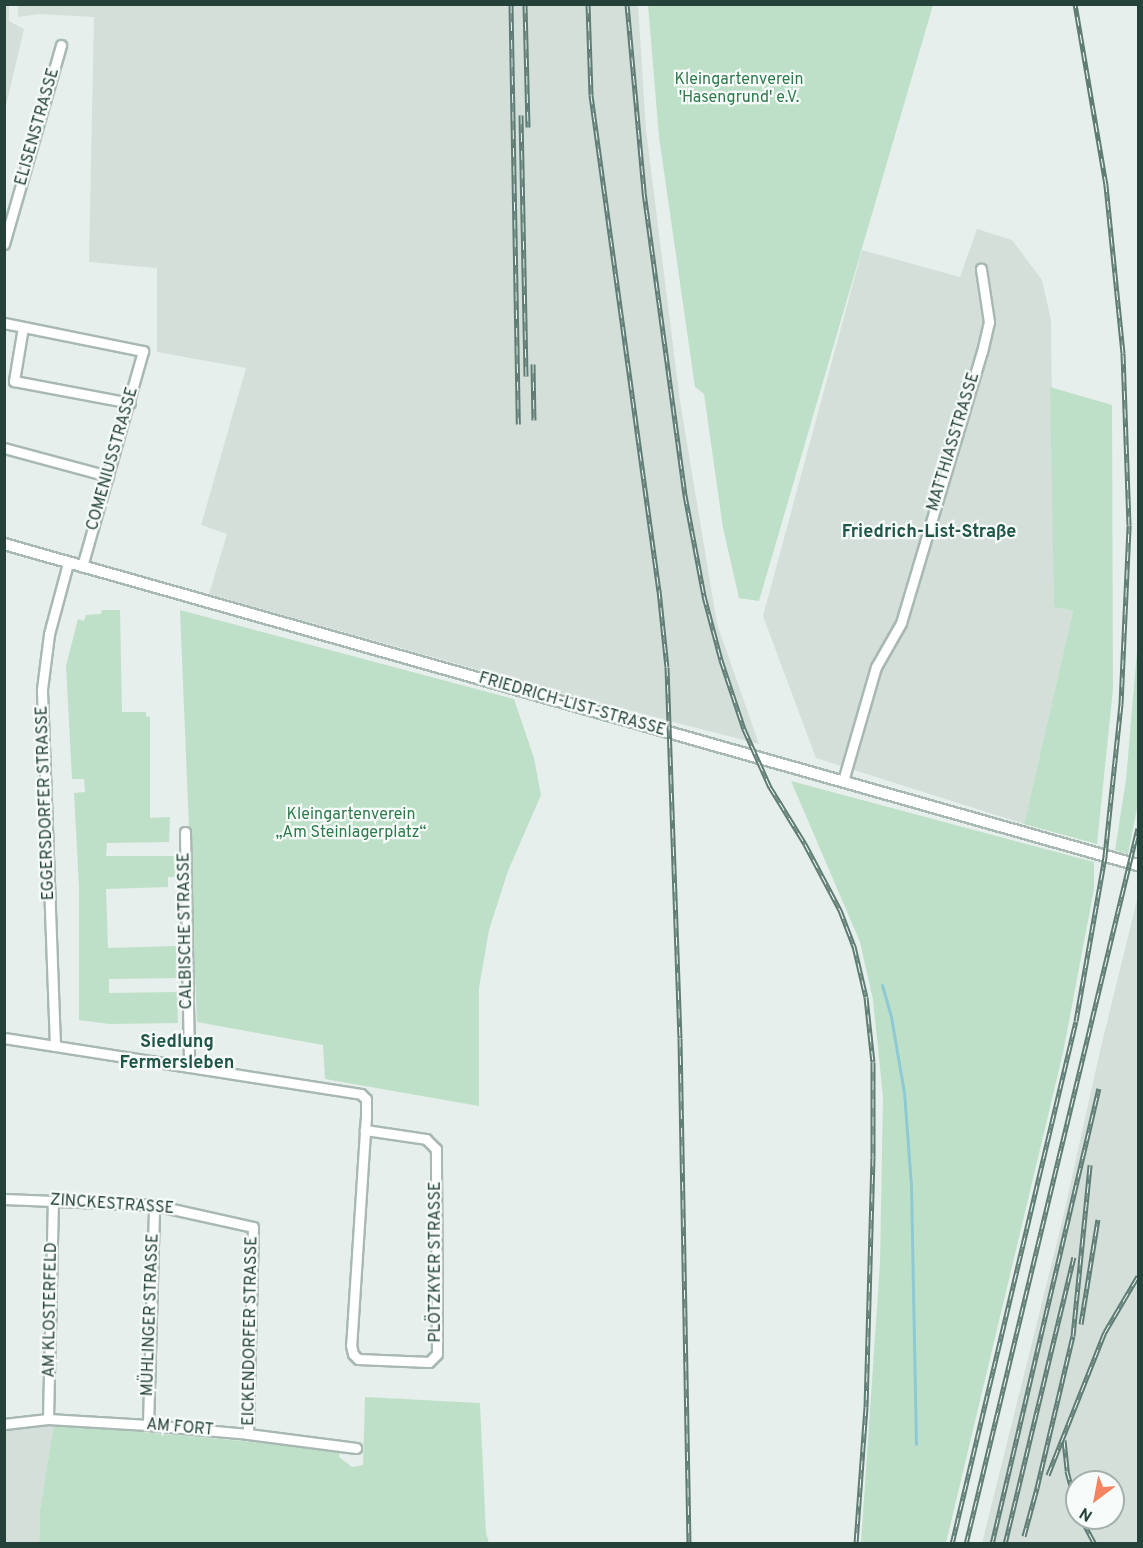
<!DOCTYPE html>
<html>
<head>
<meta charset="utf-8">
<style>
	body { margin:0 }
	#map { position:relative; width:1143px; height:1548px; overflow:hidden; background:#e6efeb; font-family:Overpass,sans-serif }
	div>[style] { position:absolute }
	.built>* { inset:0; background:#d4dfda }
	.green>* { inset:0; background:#bfe0c8 }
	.stream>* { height:3px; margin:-1.5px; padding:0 1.5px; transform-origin:1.5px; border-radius:1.5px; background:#8ec9d4 }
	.roads { filter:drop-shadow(2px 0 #a8b8b2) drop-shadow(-2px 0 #a8b8b2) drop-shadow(0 2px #a8b8b2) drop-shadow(0 -2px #a8b8b2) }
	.minor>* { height:9px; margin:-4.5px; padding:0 4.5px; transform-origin:4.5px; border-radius:4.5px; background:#fff }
	.tertiary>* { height:10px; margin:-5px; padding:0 5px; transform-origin:5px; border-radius:5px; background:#fff }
	.rail>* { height:5px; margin-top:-2.5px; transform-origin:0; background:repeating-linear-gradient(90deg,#f7fbf9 0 9px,#5f7d75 0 18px); box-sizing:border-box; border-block:2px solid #5f7d75 }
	span { translate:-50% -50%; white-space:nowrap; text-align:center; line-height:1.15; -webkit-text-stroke:4.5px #f7fbf9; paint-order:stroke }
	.park-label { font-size:16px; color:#2d7a4b }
	.street-label { font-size:16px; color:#24423a }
	.neighbourhood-label { font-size:18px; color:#1f5548; font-weight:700 }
	.frame { position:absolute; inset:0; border:6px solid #24423a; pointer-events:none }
	.north { position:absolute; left:1065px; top:1470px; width:60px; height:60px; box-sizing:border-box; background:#f7fbf9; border:2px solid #a3b1ad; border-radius:50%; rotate:212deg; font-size:16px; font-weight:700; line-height:24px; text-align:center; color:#24423a }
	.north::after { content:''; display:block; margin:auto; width:21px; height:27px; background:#f4845f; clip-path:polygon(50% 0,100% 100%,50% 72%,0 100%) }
</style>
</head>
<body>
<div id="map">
	<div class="built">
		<div style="clip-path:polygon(9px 4px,9px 21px,24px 29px,5px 110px,4px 5px)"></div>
		<div style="clip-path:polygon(18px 5px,638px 5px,646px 130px,680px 401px,717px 624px,759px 744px,546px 689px,209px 594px,227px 534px,201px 525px,246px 368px,157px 352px,157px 268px,89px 262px,94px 17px,39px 14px,18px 17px)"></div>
		<div style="clip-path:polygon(977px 229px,1012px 240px,1042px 280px,1051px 320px,1054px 607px,1073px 611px,1024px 824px,816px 758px,763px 616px,862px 250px,960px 277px)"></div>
		<div style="clip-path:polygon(evenodd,1138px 896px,1138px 1543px,982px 1543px,1062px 1222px,1100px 1051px,1138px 896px,1077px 1482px,1113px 1482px,1113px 1518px,1077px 1518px,1077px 1482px)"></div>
		<div style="clip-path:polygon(54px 1424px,40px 1509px,39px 1543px,5px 1543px,4px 1430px)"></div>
	</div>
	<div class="green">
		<div style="clip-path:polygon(648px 5px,933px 5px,759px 601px,739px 598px,723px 528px,704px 394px,695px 387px,659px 137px)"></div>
		<div style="clip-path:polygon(1050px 387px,1112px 405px,1113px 689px,1097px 844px,1024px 824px,1073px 611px,1054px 607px)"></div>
		<div style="clip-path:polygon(102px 610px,120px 610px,122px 712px,146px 712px,146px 716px,150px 717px,150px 818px,170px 817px,169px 842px,107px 843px,106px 856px,174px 856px,175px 877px,168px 877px,168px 887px,106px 889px,108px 948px,176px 946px,177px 978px,109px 979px,109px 993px,177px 992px,178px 1023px,110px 1024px,79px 1020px,79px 887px,74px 793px,85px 792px,84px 779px,72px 779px,66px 666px,78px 619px,84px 621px,86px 615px,101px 614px)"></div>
		<div style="clip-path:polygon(180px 610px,514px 699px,534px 758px,541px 795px,508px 871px,489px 930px,479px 988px,479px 1106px,325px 1079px,323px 1045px,197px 1022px)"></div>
		<div style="clip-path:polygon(1137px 651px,1138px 803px,1128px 854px,1115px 850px,1126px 780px)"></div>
		<div style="clip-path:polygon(791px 781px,1094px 862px,1094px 889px,1063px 1053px,946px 1543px,861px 1543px,880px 1263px,883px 1097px,873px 1000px,860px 942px)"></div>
		<div style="clip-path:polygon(365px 1397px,480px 1403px,486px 1533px,489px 1543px,39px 1544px,40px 1509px,54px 1424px,340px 1450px,339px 1457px,352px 1467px,363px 1465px)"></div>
	</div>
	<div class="stream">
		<div style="left:882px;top:985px;width:33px;rotate:74deg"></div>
		<div style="left:891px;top:1017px;width:76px;rotate:80.2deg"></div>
		<div style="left:904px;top:1092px;width:93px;rotate:85.7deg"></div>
		<div style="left:911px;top:1185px;width:259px;rotate:88.9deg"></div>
	</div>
	<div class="roads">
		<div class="minor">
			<div style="left:4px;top:244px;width:207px;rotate:-74deg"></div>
			<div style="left:4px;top:323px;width:142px;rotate:11.4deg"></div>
			<div style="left:143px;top:351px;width:224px;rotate:105.8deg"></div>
			<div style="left:23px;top:327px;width:55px;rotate:99.5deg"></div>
			<div style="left:14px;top:381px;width:118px;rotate:10.7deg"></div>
			<div style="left:4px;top:448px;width:108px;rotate:15.1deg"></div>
			<div style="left:843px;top:781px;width:119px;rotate:-73.9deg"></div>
			<div style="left:876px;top:667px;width:51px;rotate:-60.4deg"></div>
			<div style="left:901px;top:623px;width:283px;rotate:-73.4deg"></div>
			<div style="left:982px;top:352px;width:31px;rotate:-77deg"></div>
			<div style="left:989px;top:322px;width:54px;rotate:-98.6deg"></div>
			<div style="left:185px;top:832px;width:235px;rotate:89deg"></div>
			<div style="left:4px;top:1038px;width:361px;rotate:8.9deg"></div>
			<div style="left:361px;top:1094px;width:7px;rotate:45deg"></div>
			<div style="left:366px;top:1099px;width:17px;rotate:90deg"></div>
			<div style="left:366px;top:1116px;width:229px;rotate:93.7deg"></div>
			<div style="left:351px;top:1345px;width:9px;rotate:77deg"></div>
			<div style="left:353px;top:1354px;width:7px;rotate:45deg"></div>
			<div style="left:358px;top:1359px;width:71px;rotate:2.4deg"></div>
			<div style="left:429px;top:1362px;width:11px;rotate:-45deg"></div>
			<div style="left:437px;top:1354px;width:205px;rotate:-90.3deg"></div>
			<div style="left:436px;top:1149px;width:14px;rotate:-135deg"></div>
			<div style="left:426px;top:1139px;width:62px;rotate:-171.6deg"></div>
			<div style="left:55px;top:1046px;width:357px;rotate:-92.1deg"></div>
			<div style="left:42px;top:689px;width:55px;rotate:-82.7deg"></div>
			<div style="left:49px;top:634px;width:73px;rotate:-75deg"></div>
			<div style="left:4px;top:1199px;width:150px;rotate:2.3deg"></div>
			<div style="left:154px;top:1205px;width:101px;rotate:12.5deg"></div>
			<div style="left:253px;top:1227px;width:207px;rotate:91.4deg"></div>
			<div style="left:48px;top:1419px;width:218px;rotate:-88.7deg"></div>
			<div style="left:4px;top:1424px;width:44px;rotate:-6.5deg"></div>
			<div style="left:48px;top:1419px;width:100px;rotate:3.4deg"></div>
			<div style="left:148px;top:1425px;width:100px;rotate:5.1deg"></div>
			<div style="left:248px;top:1434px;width:109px;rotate:7.4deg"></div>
			<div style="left:148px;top:1425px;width:220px;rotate:-88.4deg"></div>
		</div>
		<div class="tertiary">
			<div style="left:4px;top:544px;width:1179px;rotate:15.81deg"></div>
		</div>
	</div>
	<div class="rail">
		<div style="left:511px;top:4px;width:420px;rotate:89deg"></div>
		<div style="left:525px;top:4px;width:123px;rotate:88.6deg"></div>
		<div style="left:588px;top:4px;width:91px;rotate:88.1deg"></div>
		<div style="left:591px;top:95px;width:500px;rotate:82.2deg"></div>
		<div style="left:659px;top:590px;width:77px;rotate:84.1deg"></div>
		<div style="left:667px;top:667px;width:371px;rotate:88deg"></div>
		<div style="left:680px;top:1038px;width:506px;rotate:88.98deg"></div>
		<div style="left:627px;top:4px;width:189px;rotate:84.8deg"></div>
		<div style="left:644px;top:192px;width:306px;rotate:82.3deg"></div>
		<div style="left:685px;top:495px;width:103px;rotate:79.3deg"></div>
		<div style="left:704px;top:596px;width:66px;rotate:75.1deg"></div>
		<div style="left:721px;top:660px;width:73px;rotate:71.6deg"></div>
		<div style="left:744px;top:729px;width:64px;rotate:65.9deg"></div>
		<div style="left:770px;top:787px;width:67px;rotate:58.4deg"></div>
		<div style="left:805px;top:844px;width:75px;rotate:62.1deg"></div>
		<div style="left:840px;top:910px;width:39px;rotate:69deg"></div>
		<div style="left:854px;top:946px;width:52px;rotate:76.8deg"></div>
		<div style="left:866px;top:997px;width:65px;rotate:83.9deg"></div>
		<div style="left:873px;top:1062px;width:95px;rotate:90deg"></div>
		<div style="left:873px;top:1157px;width:250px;rotate:91.6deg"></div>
		<div style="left:866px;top:1407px;width:137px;rotate:94.2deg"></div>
		<div style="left:521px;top:115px;width:261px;rotate:88.9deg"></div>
		<div style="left:533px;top:364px;width:56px;rotate:89deg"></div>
		<div style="left:1081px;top:1324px;width:106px;rotate:-80.8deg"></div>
		<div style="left:1064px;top:1440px;width:31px;rotate:84deg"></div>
		<div style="left:1067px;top:1471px;width:38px;rotate:75deg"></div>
		<div style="left:1048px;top:1475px;width:154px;rotate:-68.3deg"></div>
		<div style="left:1105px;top:1332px;width:65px;rotate:-59.5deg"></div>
		<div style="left:1081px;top:1518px;width:30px;rotate:62deg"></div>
		<div style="left:1024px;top:1536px;width:50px;rotate:-74.8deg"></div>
		<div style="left:1037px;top:1488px;width:156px;rotate:-76.7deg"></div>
		<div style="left:1073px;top:1336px;width:172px;rotate:-84.3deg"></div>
		<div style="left:952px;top:1544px;width:537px;rotate:-76.66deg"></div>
		<div style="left:1076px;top:1021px;width:168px;rotate:-80deg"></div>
		<div style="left:1105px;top:856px;width:153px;rotate:-84deg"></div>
		<div style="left:1121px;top:704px;width:179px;rotate:-87.4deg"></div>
		<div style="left:1129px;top:525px;width:172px;rotate:-92deg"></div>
		<div style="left:1123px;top:353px;width:169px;rotate:-95.8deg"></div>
		<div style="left:1106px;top:185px;width:184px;rotate:-99.7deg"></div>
		<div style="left:966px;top:1544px;width:736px;rotate:-76.49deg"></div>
		<div style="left:992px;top:1544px;width:468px;rotate:-76.8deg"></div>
		<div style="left:1005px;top:1544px;width:295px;rotate:-76.5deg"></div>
	</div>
	<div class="park-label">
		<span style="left:739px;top:89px">Kleingartenverein<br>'Hasengrund' e.V.</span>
		<span style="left:351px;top:824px">Kleingartenverein<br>„Am Steinlagerplatz“</span>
	</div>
	<div class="street-label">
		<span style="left:38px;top:127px;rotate:-74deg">ELISENSTRASSE</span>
		<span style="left:954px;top:442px;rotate:-73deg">MATTHIASSTRASSE</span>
		<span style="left:113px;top:459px;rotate:-74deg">COMENIUSSTRASSE</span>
		<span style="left:572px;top:705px;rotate:16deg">FRIEDRICH-LIST-STRASSE</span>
		<span style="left:46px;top:803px;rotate:-92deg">EGGERSDORFER STRASSE</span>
		<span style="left:186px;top:931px;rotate:-91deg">CALBISCHE STRASSE</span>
		<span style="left:112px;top:1205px;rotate:4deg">ZINCKESTRASSE</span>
		<span style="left:436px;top:1262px;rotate:-90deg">PLÖTZKYER STRASSE</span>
		<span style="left:51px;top:1310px;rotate:-89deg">AM KLOSTERFELD</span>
		<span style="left:151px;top:1315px;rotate:-88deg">MÜHLINGER STRASSE</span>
		<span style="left:251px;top:1331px;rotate:-89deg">EICKENDORFER STRASSE</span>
		<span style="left:180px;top:1428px;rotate:5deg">AM FORT</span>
	</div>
	<div class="neighbourhood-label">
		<span style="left:929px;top:533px">Friedrich-List-Straße</span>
		<span style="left:177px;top:1054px">Siedlung<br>Fermersleben</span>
	</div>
	<div class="frame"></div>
	<div class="north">N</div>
</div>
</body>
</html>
